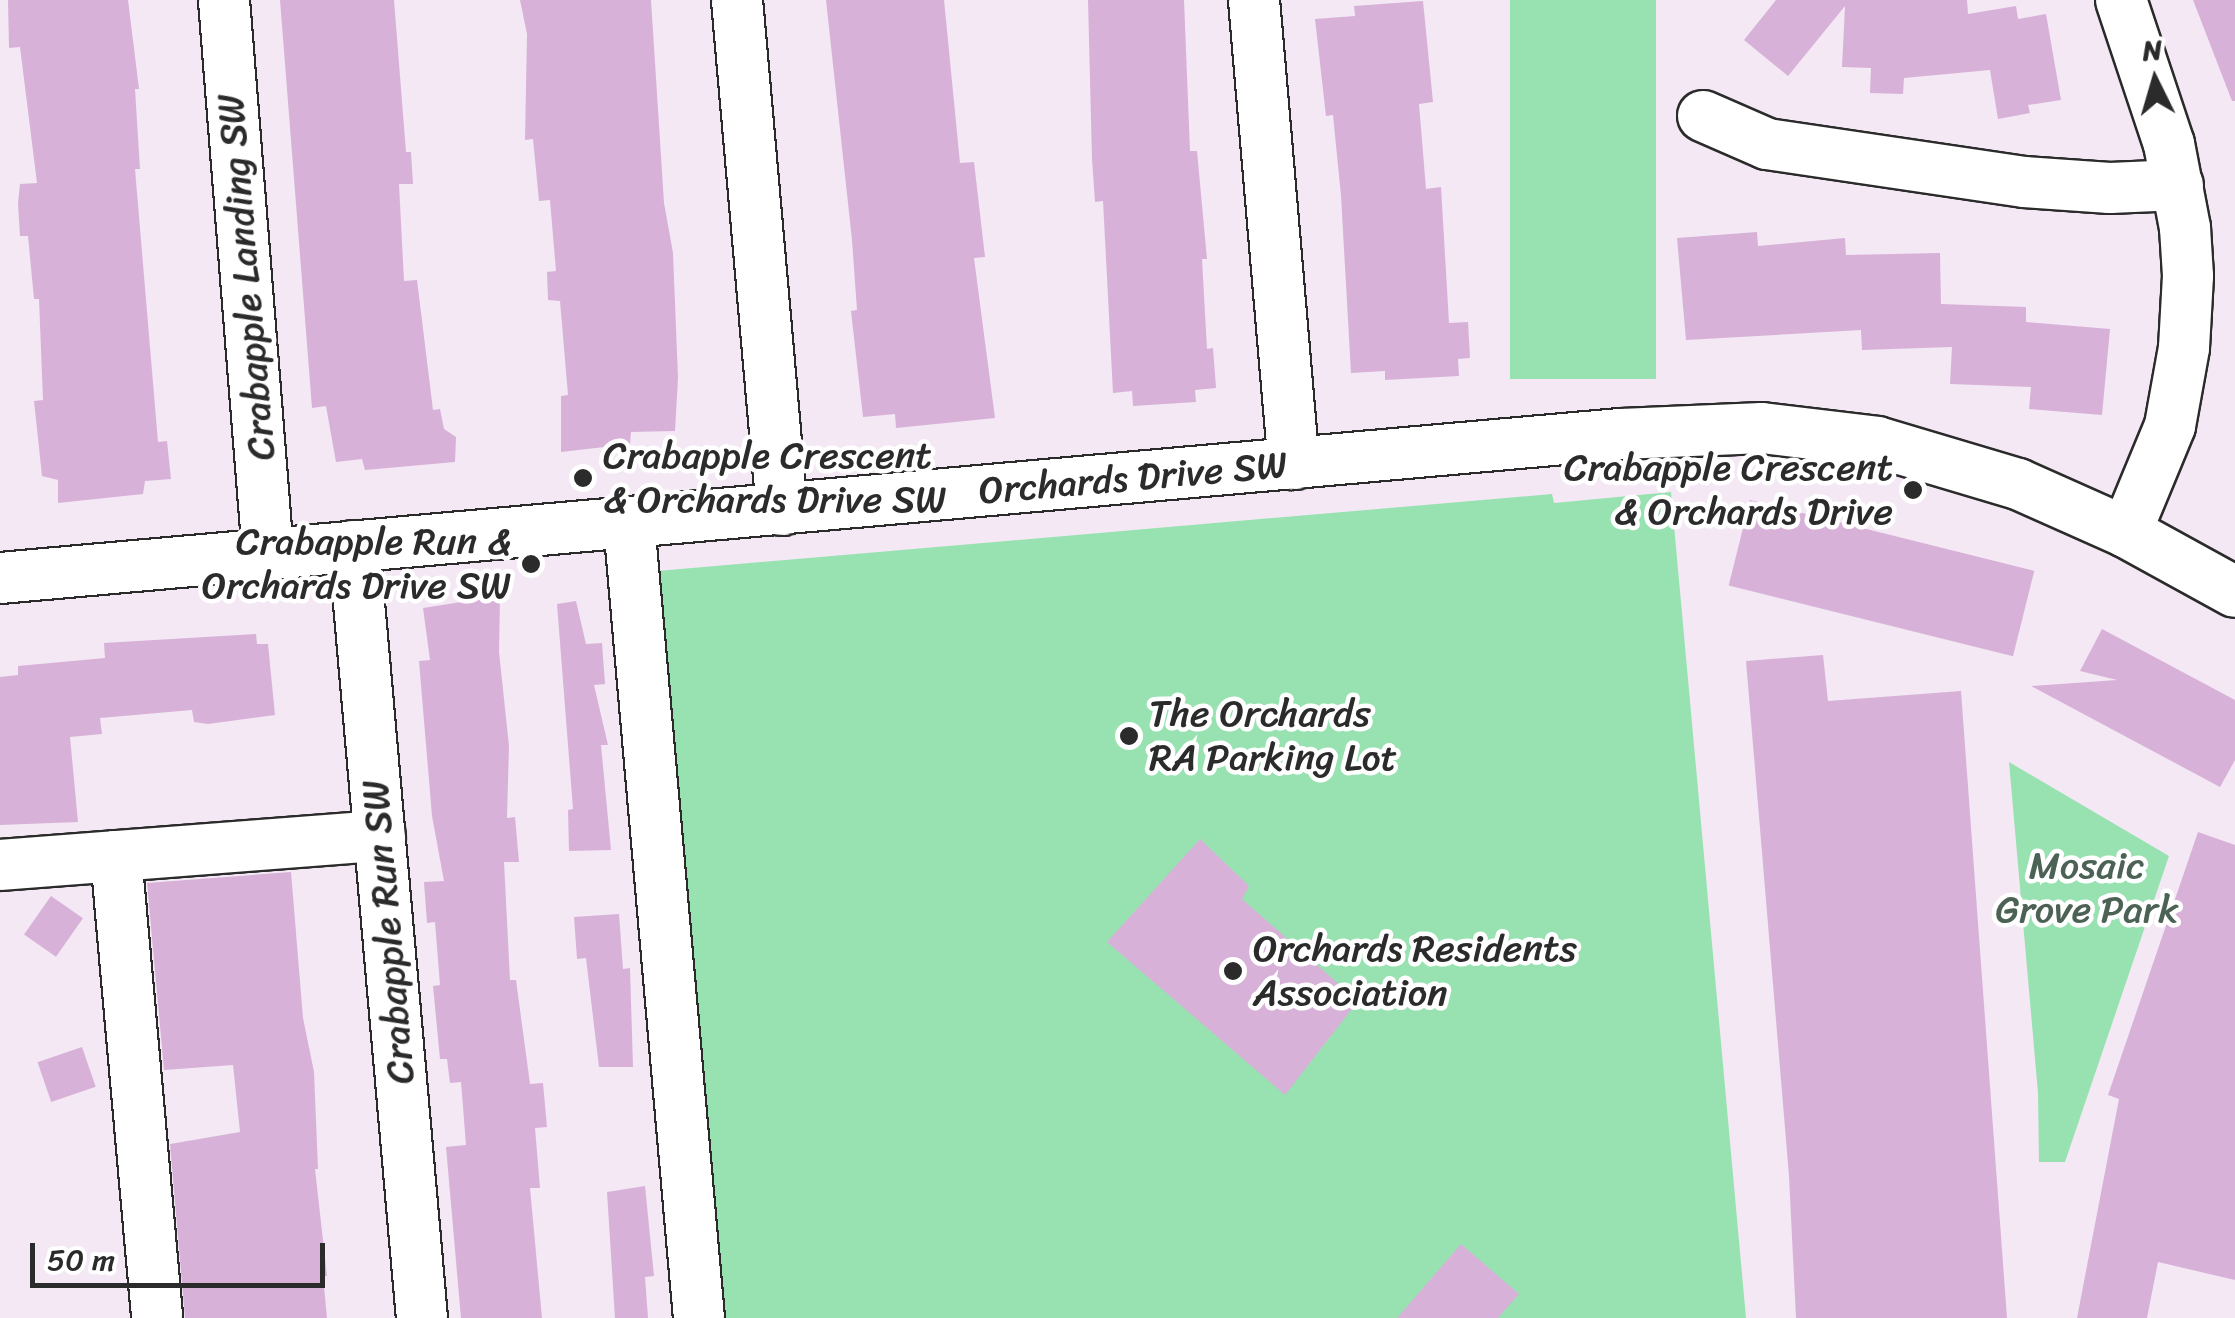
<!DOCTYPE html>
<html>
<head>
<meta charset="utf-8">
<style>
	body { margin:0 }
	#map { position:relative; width:2235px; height:1318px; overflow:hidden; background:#f3e8f4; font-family:Sriracha,sans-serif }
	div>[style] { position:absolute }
	.green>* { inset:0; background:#98e2b2; transform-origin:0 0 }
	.building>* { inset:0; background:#d8b1d9; transform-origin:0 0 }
	.roads { filter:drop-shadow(2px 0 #2b2b2b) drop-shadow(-2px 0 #2b2b2b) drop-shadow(0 2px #2b2b2b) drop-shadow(0 -2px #2b2b2b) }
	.minor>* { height:50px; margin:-25px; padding:0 25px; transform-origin:25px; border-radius:25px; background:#fff }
	.dots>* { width:28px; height:28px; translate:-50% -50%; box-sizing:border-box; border:5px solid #fff; border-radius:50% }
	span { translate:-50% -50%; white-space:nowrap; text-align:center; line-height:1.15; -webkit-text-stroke:9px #fff; paint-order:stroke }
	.street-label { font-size:38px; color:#2b2b2b }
	.poi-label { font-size:38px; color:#2b2b2b }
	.left { translate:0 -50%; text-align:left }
	.right { translate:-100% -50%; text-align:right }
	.park-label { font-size:38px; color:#4c6254 }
	.north { position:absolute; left:2105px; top:30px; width:100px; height:100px; -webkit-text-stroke:8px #fff; paint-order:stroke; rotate:355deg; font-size:28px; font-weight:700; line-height:40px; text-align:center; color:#2b2b2b }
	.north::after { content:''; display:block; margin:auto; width:35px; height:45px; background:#2b2b2b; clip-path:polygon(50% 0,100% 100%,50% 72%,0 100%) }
	.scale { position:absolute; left:30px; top:1243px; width:295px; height:45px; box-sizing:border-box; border:5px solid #2b2b2b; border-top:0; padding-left:12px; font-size:30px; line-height:35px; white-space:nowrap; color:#2b2b2b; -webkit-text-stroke:8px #fff; paint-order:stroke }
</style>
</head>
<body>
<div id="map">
	<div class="green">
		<div style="left:1510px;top:0;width:146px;height:379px"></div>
		<div style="clip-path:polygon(1671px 492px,1746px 1318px,712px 1318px,646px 572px,1552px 494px,1554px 503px)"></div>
		<div style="clip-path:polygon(2009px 762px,2169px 856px,2065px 1162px,2039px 1162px,2038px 1093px)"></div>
	</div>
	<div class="building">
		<div style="clip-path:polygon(8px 0,128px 0,139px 89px,135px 89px,140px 169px,135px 169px,158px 442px,167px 441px,171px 479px,145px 481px,143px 494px,58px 503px,58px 480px,42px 476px,34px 401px,43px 400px,39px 299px,34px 299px,28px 236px,20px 236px,18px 203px,20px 184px,37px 183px,20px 47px,9px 48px)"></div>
		<div style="clip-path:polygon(280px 0,394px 0,406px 152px,411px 152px,413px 184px,399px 184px,404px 281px,417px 280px,433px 410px,440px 409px,444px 429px,456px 437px,455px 462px,365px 470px,362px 459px,336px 462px,326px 406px,312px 408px)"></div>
		<div style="clip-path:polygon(520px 0,651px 0,664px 203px,673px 253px,678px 378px,675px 431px,631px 432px,630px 444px,561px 452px,561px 396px,568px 395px,560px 301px,548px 300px,547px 272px,556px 271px,550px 200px,539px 201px,533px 139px,525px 140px,527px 34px)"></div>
		<div style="clip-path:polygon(826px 0,944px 0,960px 163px,974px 162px,985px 257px,974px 258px,995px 418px,896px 428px,895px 414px,863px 417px,851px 311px,857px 310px,852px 240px)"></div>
		<div style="clip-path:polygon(1088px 0,1184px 0,1190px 151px,1197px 151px,1207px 259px,1202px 259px,1207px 349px,1213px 348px,1216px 388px,1195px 390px,1196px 402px,1133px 406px,1132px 391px,1113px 393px,1103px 201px,1095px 202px,1092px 159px)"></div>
		<div style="clip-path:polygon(1776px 0,1967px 0,1968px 14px,2016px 6px,2018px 19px,2046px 14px,2061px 100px,2028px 105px,2030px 113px,1998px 119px,1990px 70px,1904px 78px,1903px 94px,1870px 93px,1871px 68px,1842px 67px,1845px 6px,1788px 76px,1744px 40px)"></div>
		<div style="clip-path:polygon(2193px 0,2235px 0,2235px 101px,2232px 101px)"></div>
		<div style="clip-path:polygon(1423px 1px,1433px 102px,1419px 104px,1426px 189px,1441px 187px,1449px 323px,1468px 322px,1470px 358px,1458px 359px,1459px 376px,1385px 380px,1385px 371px,1351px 373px,1341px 196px,1333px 115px,1326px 116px,1315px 19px,1355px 16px,1354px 6px)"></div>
		<div style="clip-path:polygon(1757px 232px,1758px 246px,1845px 238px,1846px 255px,1940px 253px,1941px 304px,2026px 307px,2026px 322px,2110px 329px,2102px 415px,2029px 409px,2031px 387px,1950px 384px,1952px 347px,1862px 350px,1861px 330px,1686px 340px,1677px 238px)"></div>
		<div style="left:1750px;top:500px;width:293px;height:88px;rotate:14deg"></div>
		<div style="clip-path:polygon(500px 596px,499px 652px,509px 746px,507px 818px,515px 817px,519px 862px,504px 862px,510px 980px,516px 980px,530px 1084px,543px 1083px,547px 1127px,535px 1128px,540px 1188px,530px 1188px,542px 1318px,461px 1318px,446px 1147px,466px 1145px,461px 1082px,450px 1083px,447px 1059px,440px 1059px,433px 986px,440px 985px,435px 922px,427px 923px,424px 882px,444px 881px,432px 816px,419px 661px,430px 660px,423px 608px)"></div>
		<div style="clip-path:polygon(576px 601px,586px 644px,602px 643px,605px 684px,594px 685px,608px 745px,601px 745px,611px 850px,569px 851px,568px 810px,573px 809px,557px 604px)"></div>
		<div style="clip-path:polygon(2102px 629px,2235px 700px,2235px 760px,2220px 787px,2031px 686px,2117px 680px,2080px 671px)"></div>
		<div style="clip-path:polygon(256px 634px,257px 644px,268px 644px,275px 715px,208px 724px,194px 722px,192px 710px,100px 718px,102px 734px,70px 737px,78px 822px,0 825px,0 677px,18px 675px,18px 666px,105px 658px,104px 643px)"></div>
		<div style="clip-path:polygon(1823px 655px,1828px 701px,1961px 691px,2007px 1318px,1796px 1318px,1789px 1176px,1746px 661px)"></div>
		<div style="clip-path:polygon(2198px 832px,2235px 845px,2235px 1280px,2158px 1262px,2147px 1318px,2077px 1318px,2119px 1099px,2108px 1095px)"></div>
		<div style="clip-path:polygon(1200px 839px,1249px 886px,1242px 899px,1358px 1001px,1285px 1095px,1107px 942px)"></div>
		<div style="clip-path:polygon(291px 872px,303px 1018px,314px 1072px,318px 1169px,315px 1169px,327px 1276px,323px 1276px,327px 1318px,185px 1318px,170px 1144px,240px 1132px,233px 1065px,164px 1070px,147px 883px)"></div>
		<div style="left:51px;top:896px;width:39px;height:47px;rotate:35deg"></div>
		<div style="clip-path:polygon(619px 914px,623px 969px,630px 968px,633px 1067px,599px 1067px,586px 958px,577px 959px,574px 917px)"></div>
		<div style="left:82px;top:1047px;width:42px;height:47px;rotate:71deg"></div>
		<div style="clip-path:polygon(645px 1186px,654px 1276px,645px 1277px,648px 1318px,615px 1318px,607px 1192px)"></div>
		<div style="clip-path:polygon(1461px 1244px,1519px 1294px,1498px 1318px,1397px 1318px)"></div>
	</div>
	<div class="roads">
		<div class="minor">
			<div style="left:224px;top:0;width:556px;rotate:85.46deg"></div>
			<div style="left:737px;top:0;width:512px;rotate:84.96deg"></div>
			<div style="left:1254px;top:0;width:466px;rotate:85.1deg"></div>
			<div style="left:2121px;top:0;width:152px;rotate:71.6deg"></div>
			<div style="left:2169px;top:144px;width:86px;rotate:79.2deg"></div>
			<div style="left:2185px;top:228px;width:48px;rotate:86.4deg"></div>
			<div style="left:2188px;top:276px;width:72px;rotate:93.2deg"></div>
			<div style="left:2184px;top:348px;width:79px;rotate:100.2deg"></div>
			<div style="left:2170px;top:426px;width:115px;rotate:112.5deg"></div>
			<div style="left:1703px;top:116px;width:70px;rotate:23.6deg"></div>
			<div style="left:1767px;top:144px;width:260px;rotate:8.4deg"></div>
			<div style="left:2024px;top:182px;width:86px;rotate:4deg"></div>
			<div style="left:2110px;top:188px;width:68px;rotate:-2.5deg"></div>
			<div style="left:629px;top:523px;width:798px;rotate:84.97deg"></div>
			<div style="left:354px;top:546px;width:775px;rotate:84.97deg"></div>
			<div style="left:0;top:578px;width:1627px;rotate:-5.08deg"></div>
			<div style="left:1621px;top:434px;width:141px;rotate:-2.4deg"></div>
			<div style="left:1762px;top:428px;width:116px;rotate:6.9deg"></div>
			<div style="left:1877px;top:442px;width:147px;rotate:16.6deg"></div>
			<div style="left:2018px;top:484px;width:118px;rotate:24deg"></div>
			<div style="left:2126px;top:532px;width:124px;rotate:28.8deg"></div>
			<div style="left:116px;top:856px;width:464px;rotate:84.9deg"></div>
			<div style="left:0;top:865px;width:381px;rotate:-4.4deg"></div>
		</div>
	</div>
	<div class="dots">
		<div style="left:583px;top:478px;background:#2b2b2b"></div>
		<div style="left:1913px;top:490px;background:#2b2b2b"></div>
		<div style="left:531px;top:564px;background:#2b2b2b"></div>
		<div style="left:1129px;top:736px;background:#2b2b2b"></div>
		<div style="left:1233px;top:971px;background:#2b2b2b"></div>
	</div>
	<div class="street-label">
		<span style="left:246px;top:277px;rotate:-95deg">Crabapple Landing SW</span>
		<span style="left:1133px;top:478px;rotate:-5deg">Orchards Drive SW</span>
		<span style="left:388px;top:932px;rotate:-95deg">Crabapple Run SW</span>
	</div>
	<div class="poi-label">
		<span class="left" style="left:603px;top:478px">Crabapple Crescent<br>&amp; Orchards Drive SW</span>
		<span class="right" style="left:1893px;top:490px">Crabapple Crescent<br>&amp; Orchards Drive</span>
		<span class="right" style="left:511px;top:564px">Crabapple Run &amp;<br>Orchards Drive SW</span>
		<span class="left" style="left:1149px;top:736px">The Orchards<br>RA Parking Lot</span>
		<span class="left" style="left:1253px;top:971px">Orchards Residents<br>Association</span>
	</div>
	<div class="park-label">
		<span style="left:2087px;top:888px">Mosaic<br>Grove Park</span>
	</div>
	<div class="north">N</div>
	<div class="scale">50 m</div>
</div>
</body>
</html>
